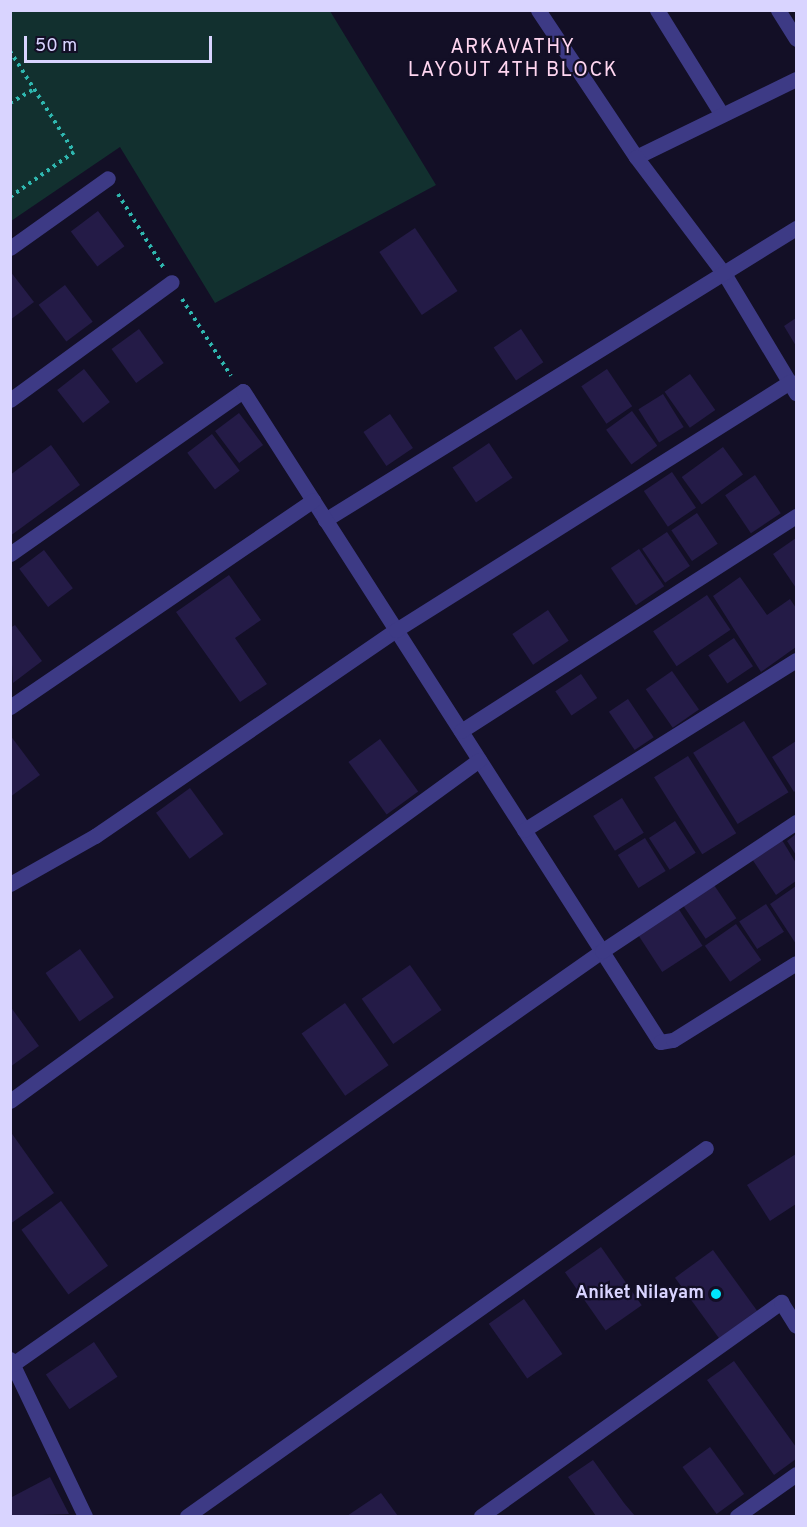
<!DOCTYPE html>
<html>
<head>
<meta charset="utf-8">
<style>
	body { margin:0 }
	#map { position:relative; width:807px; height:1527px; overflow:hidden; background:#130f26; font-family:Overpass,sans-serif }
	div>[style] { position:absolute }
	.green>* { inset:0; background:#12302f }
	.building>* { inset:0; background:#241b47; transform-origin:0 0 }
	.path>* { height:4px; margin-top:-2px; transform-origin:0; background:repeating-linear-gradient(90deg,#2fb8b0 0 3px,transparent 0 7.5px) }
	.street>* { height:15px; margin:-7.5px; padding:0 7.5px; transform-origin:7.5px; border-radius:7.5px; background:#3d3a85 }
	.dots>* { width:16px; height:16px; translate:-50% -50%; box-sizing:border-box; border:3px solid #130f26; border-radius:50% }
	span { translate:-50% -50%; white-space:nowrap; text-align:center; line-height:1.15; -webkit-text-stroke:4.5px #130f26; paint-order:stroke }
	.poi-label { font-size:18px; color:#d9d4ff; font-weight:700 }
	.right { translate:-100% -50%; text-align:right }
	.neighbourhood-label { font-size:20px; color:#ffd6f0; letter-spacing:1.5px }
	.frame { position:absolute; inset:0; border:12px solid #d9d4ff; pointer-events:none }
	.scale { position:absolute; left:24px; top:36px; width:188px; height:27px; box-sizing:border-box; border:3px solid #d9d4ff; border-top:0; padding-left:8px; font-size:18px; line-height:21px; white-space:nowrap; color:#d9d4ff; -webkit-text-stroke:4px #130f26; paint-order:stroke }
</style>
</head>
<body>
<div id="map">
	<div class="green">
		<div style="clip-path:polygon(11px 10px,330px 11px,436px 185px,215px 303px,120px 147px,11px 221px)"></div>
	</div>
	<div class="building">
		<div style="left:98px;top:211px;width:44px;height:34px;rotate:53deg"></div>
		<div style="left:415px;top:228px;width:76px;height:43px;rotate:56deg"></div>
		<div style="clip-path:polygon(10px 271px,34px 302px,10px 320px)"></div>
		<div style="left:65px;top:285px;width:46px;height:33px;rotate:53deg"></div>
		<div style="clip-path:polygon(796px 318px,796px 346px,784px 326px)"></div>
		<div style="left:139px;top:329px;width:42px;height:34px;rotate:54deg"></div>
		<div style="left:521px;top:329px;width:40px;height:33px;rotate:56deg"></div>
		<div style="left:84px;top:369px;width:42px;height:34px;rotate:52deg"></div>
		<div style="left:607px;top:369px;width:45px;height:31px;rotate:56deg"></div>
		<div style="left:690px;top:374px;width:44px;height:31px;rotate:55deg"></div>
		<div style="left:663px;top:394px;width:39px;height:29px;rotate:58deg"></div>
		<div style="left:632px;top:411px;width:43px;height:32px;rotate:54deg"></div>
		<div style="left:239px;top:413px;width:40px;height:30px;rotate:53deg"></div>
		<div style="left:390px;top:414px;width:41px;height:32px;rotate:56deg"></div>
		<div style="left:212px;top:434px;width:46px;height:31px;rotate:53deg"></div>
		<div style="left:489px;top:443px;width:42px;height:44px;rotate:56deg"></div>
		<div style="clip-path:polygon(51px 445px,80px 485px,10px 536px,10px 475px)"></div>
		<div style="left:723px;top:447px;width:34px;height:51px;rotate:54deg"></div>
		<div style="left:672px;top:472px;width:43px;height:34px;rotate:56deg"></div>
		<div style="left:755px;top:475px;width:46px;height:36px;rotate:56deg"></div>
		<div style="left:697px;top:513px;width:37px;height:31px;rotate:56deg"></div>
		<div style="left:667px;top:532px;width:41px;height:30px;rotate:56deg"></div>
		<div style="clip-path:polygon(796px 538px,796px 588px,773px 554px)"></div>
		<div style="left:639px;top:549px;width:45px;height:34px;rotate:56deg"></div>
		<div style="left:44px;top:550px;width:48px;height:31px;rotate:53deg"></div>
		<div style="clip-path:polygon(229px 575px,261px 620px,235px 638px,267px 684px,240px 702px,176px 612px)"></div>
		<div style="clip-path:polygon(740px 577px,767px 615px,790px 599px,796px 608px,796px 647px,761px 672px,713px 596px)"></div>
		<div style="left:707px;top:595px;width:42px;height:65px;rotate:56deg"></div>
		<div style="left:548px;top:610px;width:37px;height:43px;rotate:56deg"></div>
		<div style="clip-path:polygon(15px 625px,42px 661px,13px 683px,10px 628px)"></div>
		<div style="left:734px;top:638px;width:34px;height:31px;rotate:56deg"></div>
		<div style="left:672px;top:671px;width:47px;height:32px;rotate:55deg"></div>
		<div style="left:581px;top:674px;width:29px;height:31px;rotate:56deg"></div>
		<div style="left:628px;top:699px;width:46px;height:23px;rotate:56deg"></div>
		<div style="left:744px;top:721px;width:84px;height:60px;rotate:58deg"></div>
		<div style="clip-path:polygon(10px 735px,40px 775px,10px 797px)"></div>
		<div style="left:380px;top:739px;width:65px;height:39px;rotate:54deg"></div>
		<div style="clip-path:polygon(796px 741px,796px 790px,794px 792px,772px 757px)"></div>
		<div style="left:688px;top:756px;width:91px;height:40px;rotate:58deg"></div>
		<div style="left:190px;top:788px;width:57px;height:42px;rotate:54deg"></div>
		<div style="left:622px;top:798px;width:41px;height:34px;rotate:58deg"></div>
		<div style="left:675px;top:821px;width:38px;height:31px;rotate:57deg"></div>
		<div style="clip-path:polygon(796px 834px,796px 855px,787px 841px)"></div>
		<div style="left:645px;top:838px;width:39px;height:32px;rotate:58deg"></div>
		<div style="clip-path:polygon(782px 840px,796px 863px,796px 881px,776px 895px,752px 859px)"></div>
		<div style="left:714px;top:885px;width:40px;height:37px;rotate:56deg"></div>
		<div style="clip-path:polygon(796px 886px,796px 944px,770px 904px)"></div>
		<div style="left:766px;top:904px;width:33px;height:32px;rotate:57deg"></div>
		<div style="left:678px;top:908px;width:45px;height:48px;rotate:57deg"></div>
		<div style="left:736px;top:924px;width:44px;height:38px;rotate:55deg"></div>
		<div style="left:80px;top:949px;width:59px;height:42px;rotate:55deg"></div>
		<div style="left:410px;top:965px;width:55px;height:59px;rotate:55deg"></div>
		<div style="left:345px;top:1003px;width:76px;height:53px;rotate:55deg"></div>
		<div style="clip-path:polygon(10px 1006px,39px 1046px,10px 1067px)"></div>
		<div style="clip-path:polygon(10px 1131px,54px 1193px,10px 1224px)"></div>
		<div style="clip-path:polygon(796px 1154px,796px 1204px,770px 1221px,747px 1185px)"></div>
		<div style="left:61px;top:1201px;width:80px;height:49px;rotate:54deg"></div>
		<div style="left:601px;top:1247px;width:71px;height:44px;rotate:55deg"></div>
		<div style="left:713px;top:1250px;width:75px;height:47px;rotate:54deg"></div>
		<div style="left:524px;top:1299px;width:67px;height:43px;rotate:55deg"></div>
		<div style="left:94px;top:1342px;width:42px;height:58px;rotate:56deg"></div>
		<div style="clip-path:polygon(734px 1361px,796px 1447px,796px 1459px,774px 1475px,707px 1380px)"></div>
		<div style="left:710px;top:1447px;width:58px;height:34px;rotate:54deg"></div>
		<div style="clip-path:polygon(593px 1460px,624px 1503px,635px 1516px,596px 1516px,568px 1477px)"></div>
		<div style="clip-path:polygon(50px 1477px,69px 1514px,10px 1516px,10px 1498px)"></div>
		<div style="clip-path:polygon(381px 1493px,398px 1516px,347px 1516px)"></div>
	</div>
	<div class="path">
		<div style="left:10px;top:51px;width:120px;rotate:57.6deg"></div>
		<div style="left:74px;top:152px;width:78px;rotate:144.9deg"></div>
		<div style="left:10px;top:103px;width:28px;rotate:-30deg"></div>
		<div style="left:118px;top:194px;width:86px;rotate:58.3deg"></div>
		<div style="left:182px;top:299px;width:91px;rotate:57.5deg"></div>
	</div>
	<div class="street">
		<div style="left:538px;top:10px;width:177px;rotate:56.3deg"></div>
		<div style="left:657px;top:10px;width:123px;rotate:58.2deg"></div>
		<div style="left:778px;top:10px;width:34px;rotate:58deg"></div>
		<div style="left:796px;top:79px;width:178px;rotate:154deg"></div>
		<div style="left:636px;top:157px;width:148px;rotate:53deg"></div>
		<div style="left:725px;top:275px;width:138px;rotate:59deg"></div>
		<div style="left:10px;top:248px;width:120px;rotate:-35.5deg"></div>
		<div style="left:10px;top:400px;width:200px;rotate:-36.1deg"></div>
		<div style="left:325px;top:520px;width:554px;rotate:-31.8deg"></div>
		<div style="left:10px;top:554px;width:284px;rotate:-35deg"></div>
		<div style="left:243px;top:391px;width:773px;rotate:57.36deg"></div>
		<div style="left:660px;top:1042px;width:13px;rotate:-9deg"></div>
		<div style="left:673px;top:1040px;width:145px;rotate:-32deg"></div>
		<div style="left:10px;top:707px;width:367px;rotate:-34.3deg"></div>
		<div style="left:461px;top:731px;width:398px;rotate:-32.7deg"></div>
		<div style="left:524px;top:830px;width:321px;rotate:-32deg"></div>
		<div style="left:10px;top:884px;width:98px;rotate:-29.5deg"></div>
		<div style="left:95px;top:836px;width:365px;rotate:-34.4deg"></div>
		<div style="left:396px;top:630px;width:466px;rotate:-32.2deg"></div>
		<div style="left:10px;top:1101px;width:580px;rotate:-36.02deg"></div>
		<div style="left:10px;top:1359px;width:174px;rotate:64.5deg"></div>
		<div style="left:13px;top:1364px;width:719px;rotate:-35.04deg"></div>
		<div style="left:602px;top:951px;width:233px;rotate:-33.6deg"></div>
		<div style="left:187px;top:1516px;width:636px;rotate:-35.34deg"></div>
		<div style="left:481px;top:1516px;width:369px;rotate:-35.5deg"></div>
		<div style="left:781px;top:1302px;width:28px;rotate:58deg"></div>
		<div style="left:737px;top:1516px;width:72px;rotate:-35.4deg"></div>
	</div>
	<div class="dots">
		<div style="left:716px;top:1294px;background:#00e5ff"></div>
	</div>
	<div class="poi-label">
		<span class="right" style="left:704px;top:1294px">Aniket Nilayam</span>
	</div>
	<div class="neighbourhood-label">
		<span style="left:513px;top:60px">ARKAVATHY<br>LAYOUT 4TH BLOCK</span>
	</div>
	<div class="frame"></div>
	<div class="scale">50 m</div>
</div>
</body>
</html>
